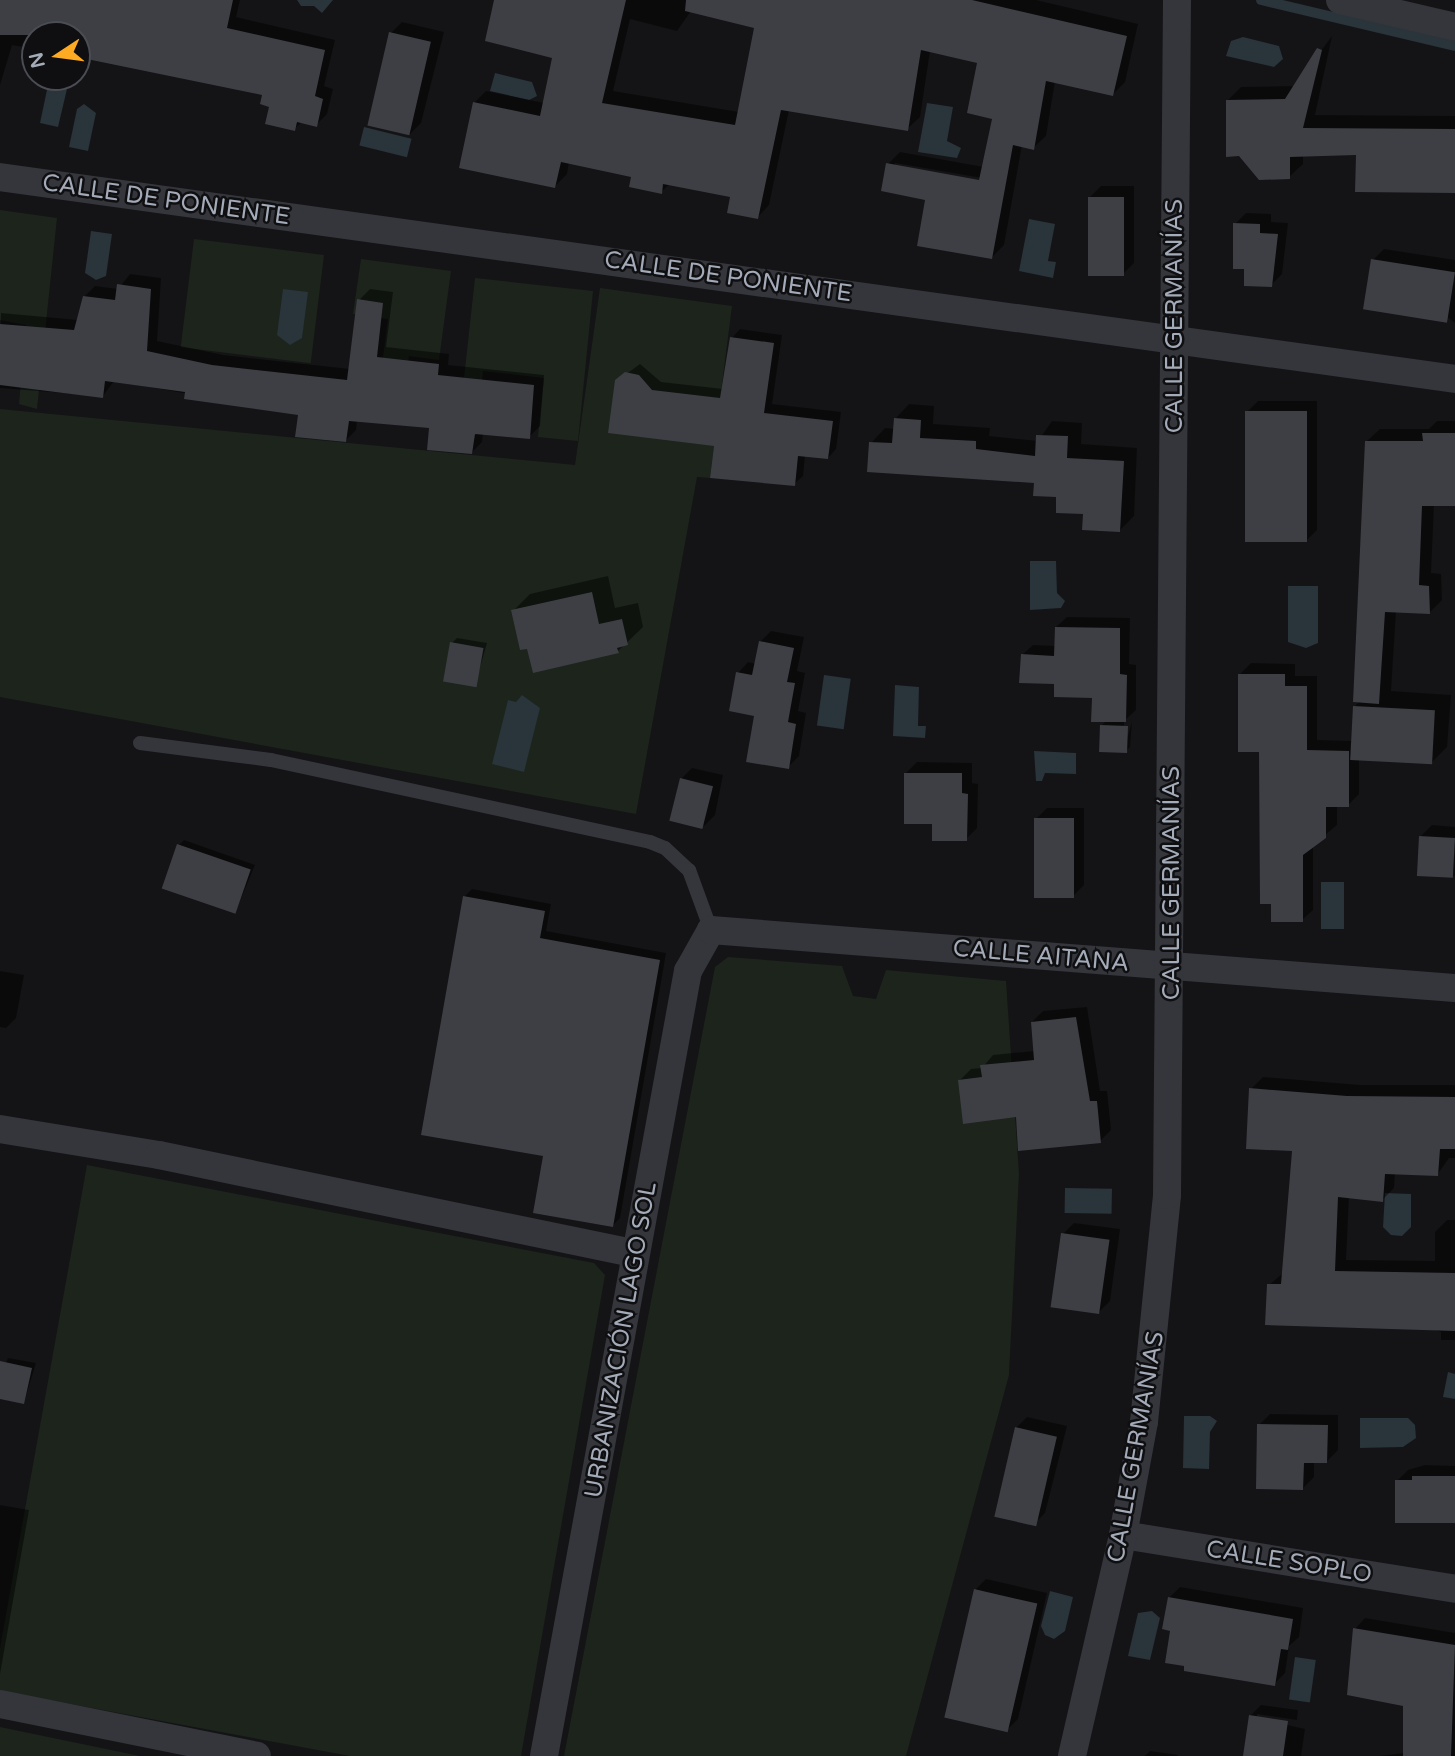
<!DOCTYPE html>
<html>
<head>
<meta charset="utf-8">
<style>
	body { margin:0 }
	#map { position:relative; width:1455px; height:1756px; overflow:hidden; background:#141416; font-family:"Varela Round",sans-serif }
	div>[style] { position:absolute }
	.green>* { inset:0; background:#1c241c; transform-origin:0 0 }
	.water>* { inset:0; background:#29343b; transform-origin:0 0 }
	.shadow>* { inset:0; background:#0007 }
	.stream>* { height:10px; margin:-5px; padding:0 5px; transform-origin:5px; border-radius:5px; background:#29343b }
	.building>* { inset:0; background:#3e3f44; transform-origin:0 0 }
	.service>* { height:14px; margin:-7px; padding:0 7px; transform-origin:7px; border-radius:7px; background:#34363b }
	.minor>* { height:28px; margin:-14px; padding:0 14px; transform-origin:14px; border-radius:14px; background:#34363b }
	span { translate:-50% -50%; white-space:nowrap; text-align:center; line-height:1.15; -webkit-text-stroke:5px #0f0f11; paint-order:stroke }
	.street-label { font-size:24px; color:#a4abb8 }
	.north { position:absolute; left:21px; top:21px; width:70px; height:70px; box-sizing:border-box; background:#0f0f11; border:2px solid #4b4d54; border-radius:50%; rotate:257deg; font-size:19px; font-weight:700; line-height:28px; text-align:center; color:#a4abb8 }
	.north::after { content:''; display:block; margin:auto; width:24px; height:32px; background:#ffaa23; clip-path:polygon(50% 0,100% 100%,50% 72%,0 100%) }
</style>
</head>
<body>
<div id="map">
	<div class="green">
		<div style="clip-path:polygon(0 210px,57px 218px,37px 409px,19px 404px,26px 325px,0 320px)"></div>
		<div style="left:194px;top:239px;width:131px;height:109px;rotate:7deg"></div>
		<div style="clip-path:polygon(361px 259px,451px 271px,439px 360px,409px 356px,406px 376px,381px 373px,388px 319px,353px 314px)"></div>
		<div style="clip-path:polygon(475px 278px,593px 291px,578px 441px,538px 437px,544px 378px,483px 371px,476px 435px,458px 433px)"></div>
		<div style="clip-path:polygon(600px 288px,732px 306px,710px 478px,697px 477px,636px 814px,0 697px,0 409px,575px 465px)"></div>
		<div style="clip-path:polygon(728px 957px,842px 966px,853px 996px,876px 999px,886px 970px,1006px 981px,1019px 1174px,1009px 1375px,906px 1756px,564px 1756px,715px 967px)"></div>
		<div style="clip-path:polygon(87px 1165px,594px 1263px,605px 1275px,521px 1756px,350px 1756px,0 1691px,0 1648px)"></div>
		<div style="clip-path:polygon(0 1727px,140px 1756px,0 1756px)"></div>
	</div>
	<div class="water">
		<div style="clip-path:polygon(279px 0,333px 0,322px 13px,314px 6px,301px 6px,297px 0)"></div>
		<div style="clip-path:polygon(1243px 37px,1279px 46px,1283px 59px,1274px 67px,1226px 56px,1231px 41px)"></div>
		<div style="clip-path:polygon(495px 73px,532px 82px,537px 96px,529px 100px,490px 91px)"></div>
		<div style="clip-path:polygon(57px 81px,67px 89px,58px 127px,40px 123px,48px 85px)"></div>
		<div style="clip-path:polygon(927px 103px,953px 107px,947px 141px,961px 148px,957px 158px,918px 152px)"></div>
		<div style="clip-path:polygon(84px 104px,96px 113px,88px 151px,69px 147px,77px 109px)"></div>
		<div style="left:364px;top:127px;width:49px;height:19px;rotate:14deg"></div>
		<div style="clip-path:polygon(1029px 219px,1055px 224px,1048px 261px,1056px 262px,1053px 278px,1019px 271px)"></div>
		<div style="clip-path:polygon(91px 231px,112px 234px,106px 276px,96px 280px,85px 273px)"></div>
		<div style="clip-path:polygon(283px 289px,308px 292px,302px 338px,290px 345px,277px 335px)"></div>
		<div style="clip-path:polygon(1030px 561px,1056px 561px,1057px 593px,1065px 601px,1061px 608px,1030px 610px)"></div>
		<div style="clip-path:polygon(1288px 586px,1318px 586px,1318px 643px,1306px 648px,1288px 642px)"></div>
		<div style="left:824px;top:675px;width:27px;height:51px;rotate:8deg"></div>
		<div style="clip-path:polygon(895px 685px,919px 687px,918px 726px,926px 726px,925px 738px,893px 736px)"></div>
		<div style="clip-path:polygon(522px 695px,540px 708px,524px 772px,492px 764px,508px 700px,516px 702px)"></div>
		<div style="clip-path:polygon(1034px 751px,1076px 753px,1076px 774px,1045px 773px,1042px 781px,1036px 781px)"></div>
		<div style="left:1321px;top:882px;width:23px;height:47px"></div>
		<div style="left:1065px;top:1188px;width:47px;height:25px;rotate:1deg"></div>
		<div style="clip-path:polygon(1385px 1193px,1411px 1194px,1411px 1227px,1402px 1236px,1391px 1235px,1383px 1227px)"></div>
		<div style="clip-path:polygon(1448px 1372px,1455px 1374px,1455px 1399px,1443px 1397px)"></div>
		<div style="clip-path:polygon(1184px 1416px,1210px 1416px,1217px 1421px,1210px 1432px,1209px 1469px,1183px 1468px)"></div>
		<div style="clip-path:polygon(1360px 1418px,1408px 1418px,1415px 1425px,1416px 1438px,1403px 1447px,1360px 1448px)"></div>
		<div style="clip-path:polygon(1050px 1591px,1073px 1597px,1065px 1631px,1054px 1639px,1045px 1635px,1041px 1626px)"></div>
		<div style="clip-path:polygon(1152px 1611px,1160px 1618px,1150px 1660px,1128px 1656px,1138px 1613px)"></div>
		<div style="left:1295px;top:1657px;width:21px;height:43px;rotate:8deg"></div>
	</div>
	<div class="shadow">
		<div style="clip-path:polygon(0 0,240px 0,236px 17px,335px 40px,324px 86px,333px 89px,327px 114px,316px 125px,302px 122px,294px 129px,264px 94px,108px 59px,77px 58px,77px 35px,35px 35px,35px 49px,12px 45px,0 85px)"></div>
		<div style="clip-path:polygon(evenodd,496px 0,1036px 0,1138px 24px,1125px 82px,1113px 94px,1055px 81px,1046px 136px,1033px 148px,1022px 145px,1004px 245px,992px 257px,888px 164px,900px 152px,984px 167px,994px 118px,979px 62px,930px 51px,920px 117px,907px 129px,789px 110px,769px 205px,757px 218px,732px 196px,670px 184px,661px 192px,633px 176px,569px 162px,567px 174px,555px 186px,474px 103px,486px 91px,544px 103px,554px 57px,496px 0,691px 11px,756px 26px,739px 112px,613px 91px,630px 19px,677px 31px,691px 11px,496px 0,895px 163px,988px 179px,988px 183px,895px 167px,895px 163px)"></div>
		<div style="clip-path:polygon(402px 22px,444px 32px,421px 123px,410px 134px,391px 33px)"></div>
		<div style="clip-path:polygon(1332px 36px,1315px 115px,1455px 116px,1455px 191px,1357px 153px,1303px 155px,1303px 164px,1289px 177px,1228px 100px,1241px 87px,1295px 86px)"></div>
		<div style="clip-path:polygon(1101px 186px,1134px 186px,1134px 263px,1123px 274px,1090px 197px)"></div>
		<div style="clip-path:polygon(1246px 213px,1271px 214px,1271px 222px,1288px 223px,1282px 274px,1271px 285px,1246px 267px,1235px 224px)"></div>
		<div style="clip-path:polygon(1384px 249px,1455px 260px,1455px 323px,1373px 260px)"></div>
		<div style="clip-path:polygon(130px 274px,161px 278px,157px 341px,223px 355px,350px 369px,359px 300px,370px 289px,393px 292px,386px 347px,449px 354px,448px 365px,544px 375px,540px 426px,529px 437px,483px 433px,482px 442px,471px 453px,431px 426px,357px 420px,356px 430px,346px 440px,300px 413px,114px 381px,103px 396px,0 388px,1px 313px,78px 320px,84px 297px,95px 286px,118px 289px)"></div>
		<div style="clip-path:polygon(740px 329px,782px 335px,772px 404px,841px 412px,836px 449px,828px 458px,805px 455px,803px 476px,794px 484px,716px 444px,617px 381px,640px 364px,661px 382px,723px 389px,732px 338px)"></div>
		<div style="clip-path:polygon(1258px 401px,1317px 401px,1317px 530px,1306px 541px,1247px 412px)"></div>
		<div style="clip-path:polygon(909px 404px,934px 406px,933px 424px,990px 428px,989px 436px,1038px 441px,1052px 421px,1082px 423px,1081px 444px,1137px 448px,1134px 516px,1120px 530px,1036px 481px,871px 443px,885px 428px,895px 429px,895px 419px)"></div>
		<div style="clip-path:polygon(1437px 421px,1455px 421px,1455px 504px,1434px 504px,1431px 573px,1441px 574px,1442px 600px,1429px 613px,1396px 611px,1391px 691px,1451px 695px,1447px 747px,1431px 763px,1359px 759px,1359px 794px,1348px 805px,1337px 805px,1337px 825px,1313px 845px,1313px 910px,1302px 920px,1240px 674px,1251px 663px,1295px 664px,1295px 676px,1317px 676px,1317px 740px,1353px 741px,1355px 706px,1360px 701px,1367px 441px,1380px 429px,1429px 429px)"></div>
		<div style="clip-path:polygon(608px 576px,615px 608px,638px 603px,643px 627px,618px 651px,513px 611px,530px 594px)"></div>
		<div style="clip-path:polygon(1067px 617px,1130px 618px,1129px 664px,1136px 665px,1136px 710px,1124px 721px,1124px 749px,1132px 722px,1130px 747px,1125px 752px,1101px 726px,1107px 720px,1093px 696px,1056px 683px,1022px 655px,1033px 645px,1056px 646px,1056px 627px)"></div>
		<div style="clip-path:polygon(771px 631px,804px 637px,797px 671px,805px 673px,798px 711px,806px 713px,799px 756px,788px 767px,738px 673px,748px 662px,756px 664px,760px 642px)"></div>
		<div style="clip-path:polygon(457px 638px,487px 643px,475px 685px,452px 643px)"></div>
		<div style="clip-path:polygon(917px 762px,972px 763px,972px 783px,978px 784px,977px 828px,966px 839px,934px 823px,906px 773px)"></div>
		<div style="clip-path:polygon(692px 768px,723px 775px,715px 815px,704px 826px,681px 779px)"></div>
		<div style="clip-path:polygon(1047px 808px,1084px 808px,1084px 885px,1073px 896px,1036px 819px)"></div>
		<div style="clip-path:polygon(1432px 825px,1455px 827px,1455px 877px,1421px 836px)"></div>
		<div style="clip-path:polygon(184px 840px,255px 865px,235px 913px,179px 845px)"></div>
		<div style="clip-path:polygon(472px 889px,551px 904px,546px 931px,666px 953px,620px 1218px,613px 1225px,545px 1155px,465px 896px)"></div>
		<div style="clip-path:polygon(0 971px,24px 975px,16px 1018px,6px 1028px,0 1027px)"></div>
		<div style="clip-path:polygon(1087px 1007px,1100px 1091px,1107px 1091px,1111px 1130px,1100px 1141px,1018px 1115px,960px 1080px,971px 1069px,982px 1068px,993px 1055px,1035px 1051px,1032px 1022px,1043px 1011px)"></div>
		<div style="clip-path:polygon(1263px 1077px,1360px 1085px,1455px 1085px,1455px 1158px,1449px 1158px,1437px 1175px,1395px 1173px,1394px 1188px,1382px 1200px,1349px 1197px,1346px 1260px,1435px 1261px,1435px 1232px,1447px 1220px,1455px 1220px,1455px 1340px,1441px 1340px,1441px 1332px,1432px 1329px,1269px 1285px,1283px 1273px,1293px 1150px,1251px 1089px)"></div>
		<div style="clip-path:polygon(1074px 1223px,1120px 1229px,1110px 1301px,1099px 1312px,1063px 1234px)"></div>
		<div style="clip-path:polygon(8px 1358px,36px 1363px,24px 1402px,0 1398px,0 1377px)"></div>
		<div style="clip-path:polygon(1270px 1414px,1338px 1415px,1338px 1450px,1327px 1461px,1314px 1461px,1314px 1477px,1303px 1488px,1259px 1425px)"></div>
		<div style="clip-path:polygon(1027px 1417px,1067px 1426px,1045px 1513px,1034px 1524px,1016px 1428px)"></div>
		<div style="clip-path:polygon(1425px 1465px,1455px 1466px,1455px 1521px,1397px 1481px,1408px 1470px)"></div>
		<div style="clip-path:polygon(0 1505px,29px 1510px,0 1674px)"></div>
		<div style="clip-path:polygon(986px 1579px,1047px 1593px,1018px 1719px,1007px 1730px,975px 1590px)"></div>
		<div style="clip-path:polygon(1180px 1587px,1303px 1608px,1299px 1637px,1289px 1646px,1285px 1673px,1274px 1684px,1172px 1630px,1169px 1598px)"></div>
		<div style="clip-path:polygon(1365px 1618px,1455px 1633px,1455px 1756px,1380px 1756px,1404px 1753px,1405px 1705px,1355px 1629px)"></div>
		<div style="clip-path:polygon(1261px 1705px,1298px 1710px,1297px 1720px,1257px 1714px,1257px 1718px,1305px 1729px,1301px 1756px,1246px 1756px,1250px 1716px)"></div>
		<div style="clip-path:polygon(1150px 1751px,1178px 1755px,1177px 1756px,1145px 1756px)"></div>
	</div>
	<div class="stream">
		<div style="left:1261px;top:0;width:199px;rotate:13.3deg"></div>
	</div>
	<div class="building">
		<div style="clip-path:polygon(0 0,233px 0,227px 28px,325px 50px,315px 96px,323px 99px,317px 127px,297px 122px,295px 131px,265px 124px,269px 107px,260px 104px,262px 95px,77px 57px,77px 35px,0 35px)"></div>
		<div style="clip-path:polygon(494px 0,626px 0,602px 103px,735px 125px,754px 28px,685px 11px,686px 0,972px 0,1127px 36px,1113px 96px,1046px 81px,1034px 150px,1013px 145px,992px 259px,917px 246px,925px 200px,881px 191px,886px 163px,979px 180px,992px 119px,967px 113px,977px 63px,921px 50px,908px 131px,781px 110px,758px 219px,727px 213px,730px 197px,663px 184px,662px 194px,629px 187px,631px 177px,561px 162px,555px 188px,459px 168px,473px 102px,540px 116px,552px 58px,485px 41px)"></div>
		<div style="left:389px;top:32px;width:43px;height:96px;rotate:13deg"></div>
		<div style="clip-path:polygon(1317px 48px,1322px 50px,1303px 128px,1455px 129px,1455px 193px,1355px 192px,1356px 155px,1290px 157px,1290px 179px,1259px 180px,1239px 156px,1226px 157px,1226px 100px,1285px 99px)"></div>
		<div style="left:1088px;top:197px;width:36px;height:79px"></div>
		<div style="clip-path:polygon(1233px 223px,1260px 224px,1260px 233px,1278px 234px,1272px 287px,1244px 286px,1244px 269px,1233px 269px)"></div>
		<div style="left:1371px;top:259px;width:85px;height:51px;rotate:9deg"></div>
		<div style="clip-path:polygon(117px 284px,151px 289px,147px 351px,212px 365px,347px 380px,357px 299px,383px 303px,377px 357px,439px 364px,438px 375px,534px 385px,530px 439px,475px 434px,472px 454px,427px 450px,429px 428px,349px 421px,346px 442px,295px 437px,298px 415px,184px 399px,185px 392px,105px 381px,103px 398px,0 385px,0 324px,74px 330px,83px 296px,115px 300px)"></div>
		<div style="clip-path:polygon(730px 337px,774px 343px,764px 413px,833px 421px,828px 459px,798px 456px,795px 486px,710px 478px,714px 446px,608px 433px,615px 380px,625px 372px,639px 375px,652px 390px,720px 398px)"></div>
		<div style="left:1245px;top:411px;width:62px;height:131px"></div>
		<div style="clip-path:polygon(894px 418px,921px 420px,920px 438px,976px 441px,976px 449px,1035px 456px,1036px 435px,1068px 436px,1067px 458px,1124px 461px,1120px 532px,1082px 530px,1083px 514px,1056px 513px,1056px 497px,1033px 496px,1034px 483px,867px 472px,869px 442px,892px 443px)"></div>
		<div style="clip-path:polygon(1422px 433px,1455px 433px,1455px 506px,1422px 506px,1419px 585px,1429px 586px,1430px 614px,1385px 612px,1379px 704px,1353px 702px,1365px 441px,1423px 441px)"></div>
		<div style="clip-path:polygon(592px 592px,599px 624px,622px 619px,628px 645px,617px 648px,619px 653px,533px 673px,527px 649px,520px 650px,511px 610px)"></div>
		<div style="clip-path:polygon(1055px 627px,1120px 628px,1120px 674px,1127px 675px,1126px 722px,1091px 722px,1092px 698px,1054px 697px,1054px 684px,1019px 683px,1021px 654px,1054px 656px)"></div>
		<div style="clip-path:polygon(759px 641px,794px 648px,787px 682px,795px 683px,788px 722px,796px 724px,789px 769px,746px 762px,754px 716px,729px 711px,736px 672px,752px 675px)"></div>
		<div style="left:450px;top:642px;width:34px;height:40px;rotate:10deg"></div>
		<div style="clip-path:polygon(1238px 674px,1285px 674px,1285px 686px,1307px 686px,1307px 750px,1349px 751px,1349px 807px,1326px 807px,1326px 838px,1303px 855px,1303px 922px,1271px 922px,1271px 904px,1260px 904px,1259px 752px,1238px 752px)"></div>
		<div style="left:1353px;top:706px;width:82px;height:54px;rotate:3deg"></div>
		<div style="left:1100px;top:725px;width:28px;height:27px;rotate:2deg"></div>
		<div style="clip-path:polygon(904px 773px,962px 773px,962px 793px,968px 794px,967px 841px,932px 841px,932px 824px,904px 824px)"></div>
		<div style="left:680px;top:778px;width:34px;height:44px;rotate:14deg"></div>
		<div style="left:1034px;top:818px;width:40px;height:80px"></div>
		<div style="left:1419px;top:836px;width:36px;height:40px;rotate:3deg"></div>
		<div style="left:177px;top:844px;width:78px;height:47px;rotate:19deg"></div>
		<div style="clip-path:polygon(463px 896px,545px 911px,540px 938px,660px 960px,613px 1227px,533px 1213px,543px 1156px,421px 1135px)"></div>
		<div style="clip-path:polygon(1076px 1017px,1090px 1101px,1097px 1101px,1101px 1143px,1018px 1151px,1016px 1117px,963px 1124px,958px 1080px,982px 1077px,980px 1065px,1034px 1060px,1031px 1022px)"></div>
		<div style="clip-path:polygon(1249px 1088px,1347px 1096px,1455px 1097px,1455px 1149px,1440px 1149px,1438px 1176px,1385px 1174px,1383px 1202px,1338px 1197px,1335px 1271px,1455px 1273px,1455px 1331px,1265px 1325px,1267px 1284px,1281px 1284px,1292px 1151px,1246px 1149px)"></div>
		<div style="left:1061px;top:1233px;width:49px;height:75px;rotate:8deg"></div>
		<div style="clip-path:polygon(0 1361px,32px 1368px,24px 1404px,0 1399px)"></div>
		<div style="clip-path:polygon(1257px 1424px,1328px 1425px,1327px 1463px,1304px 1463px,1303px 1490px,1256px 1489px)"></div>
		<div style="left:1015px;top:1427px;width:43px;height:92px;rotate:13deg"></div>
		<div style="clip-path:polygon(1412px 1476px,1455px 1476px,1455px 1523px,1395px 1523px,1395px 1480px,1412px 1480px)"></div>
		<div style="left:974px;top:1589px;width:65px;height:132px;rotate:13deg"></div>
		<div style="clip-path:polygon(1168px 1597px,1293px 1619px,1288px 1650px,1281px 1649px,1275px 1686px,1184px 1671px,1184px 1666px,1165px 1663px,1170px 1631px,1162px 1629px)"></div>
		<div style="clip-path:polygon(1353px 1628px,1455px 1645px,1451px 1756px,1403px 1756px,1403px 1706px,1347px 1695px)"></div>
		<div style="clip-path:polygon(1249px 1715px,1288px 1721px,1283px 1756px,1243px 1756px)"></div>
	</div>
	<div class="service">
		<div style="left:140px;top:743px;width:132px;rotate:7.4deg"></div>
		<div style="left:271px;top:760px;width:388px;rotate:12.2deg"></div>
		<div style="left:650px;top:842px;width:16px;rotate:22deg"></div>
		<div style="left:665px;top:848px;width:33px;rotate:43deg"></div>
		<div style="left:689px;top:870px;width:64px;rotate:69.9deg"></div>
	</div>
	<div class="minor">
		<div style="left:1340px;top:0;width:118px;rotate:13.2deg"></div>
		<div style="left:0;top:177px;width:1469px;rotate:7.9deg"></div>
		<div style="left:0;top:1129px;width:161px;rotate:9.3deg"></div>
		<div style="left:159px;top:1155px;width:486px;rotate:11.7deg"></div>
		<div style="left:1123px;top:1535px;width:336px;rotate:9.2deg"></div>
		<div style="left:0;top:1704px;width:262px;rotate:11.4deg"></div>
		<div style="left:544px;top:1756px;width:798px;rotate:-79.61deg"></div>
		<div style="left:688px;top:971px;width:47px;rotate:-60.7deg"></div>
		<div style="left:711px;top:930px;width:746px;rotate:4.46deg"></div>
		<div style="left:1072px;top:1756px;width:227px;rotate:-77deg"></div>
		<div style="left:1123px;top:1535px;width:115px;rotate:-79.5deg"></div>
		<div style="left:1144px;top:1422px;width:228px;rotate:-84.2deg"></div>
		<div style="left:1167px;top:1195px;width:1195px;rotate:-89.52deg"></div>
	</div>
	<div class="street-label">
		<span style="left:166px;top:200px;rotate:8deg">CALLE DE PONIENTE</span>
		<span style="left:728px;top:277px;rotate:8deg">CALLE DE PONIENTE</span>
		<span style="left:1175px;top:316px;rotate:-90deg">CALLE GERMANÍAS</span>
		<span style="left:1172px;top:883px;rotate:-90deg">CALLE GERMANÍAS</span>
		<span style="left:1041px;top:956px;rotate:5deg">CALLE AITANA</span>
		<span style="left:621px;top:1340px;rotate:-80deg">URBANIZACIÓN LAGO SOL</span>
		<span style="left:1136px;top:1447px;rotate:-80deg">CALLE GERMANÍAS</span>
		<span style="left:1289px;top:1562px;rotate:9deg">CALLE SOPLO</span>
	</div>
	<div class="north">N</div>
</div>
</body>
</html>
